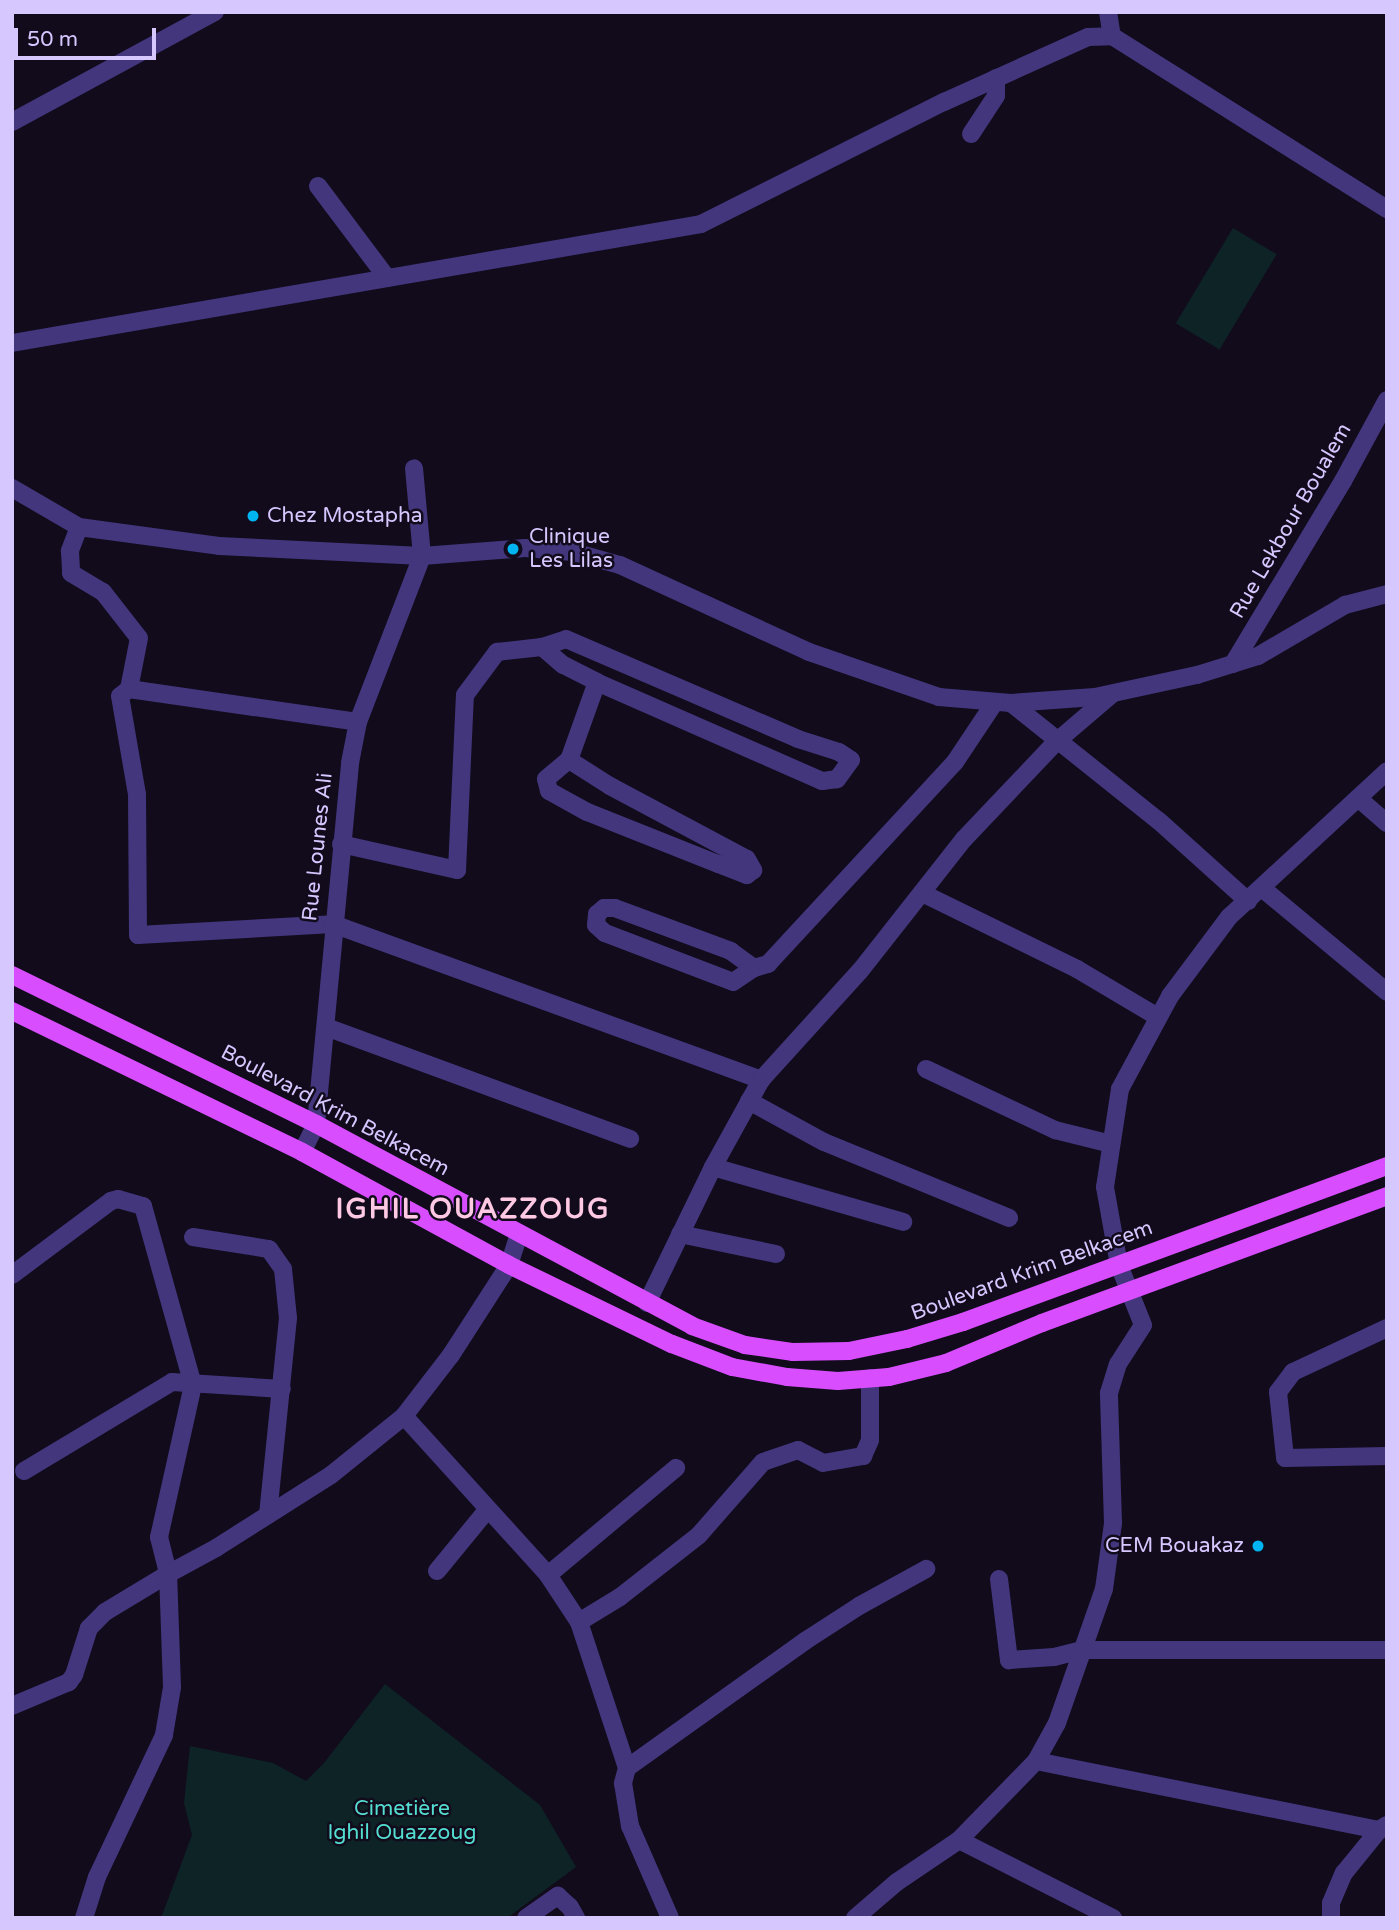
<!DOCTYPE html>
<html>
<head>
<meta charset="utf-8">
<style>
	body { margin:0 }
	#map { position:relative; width:1399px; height:1930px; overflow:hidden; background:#110b1c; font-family:"Varela Round",sans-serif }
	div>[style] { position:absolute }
	.green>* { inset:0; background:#0e2326; transform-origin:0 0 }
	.minor>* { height:18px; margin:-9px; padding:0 9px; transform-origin:9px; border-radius:9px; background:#43367c }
	.major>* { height:18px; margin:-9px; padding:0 9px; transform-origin:9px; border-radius:9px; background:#d84eff }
	.dots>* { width:19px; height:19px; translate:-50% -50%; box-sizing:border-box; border:4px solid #110b1c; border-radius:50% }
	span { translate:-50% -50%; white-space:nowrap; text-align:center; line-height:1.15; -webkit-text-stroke:5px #110b1c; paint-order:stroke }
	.poi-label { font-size:21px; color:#d6c7ff }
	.left { translate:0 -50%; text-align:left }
	.right { translate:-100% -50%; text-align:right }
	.street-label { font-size:21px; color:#d6c7ff }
	.park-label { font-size:21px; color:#54ded1 }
	.district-label { font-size:28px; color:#ffc9e3; font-weight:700; letter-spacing:2px }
	.frame { position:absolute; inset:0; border:14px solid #d6c7ff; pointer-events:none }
	.scale { position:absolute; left:14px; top:28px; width:142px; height:32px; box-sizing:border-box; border:4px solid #d6c7ff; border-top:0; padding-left:9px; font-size:21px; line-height:24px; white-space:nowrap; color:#d6c7ff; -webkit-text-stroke:5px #110b1c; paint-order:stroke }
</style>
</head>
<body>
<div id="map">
	<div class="green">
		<div style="left:1233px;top:228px;width:51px;height:111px;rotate:31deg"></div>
		<div style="clip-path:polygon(385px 1684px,540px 1805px,576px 1867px,507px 1918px,161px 1918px,192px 1835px,184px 1803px,190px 1746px,273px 1763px,306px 1781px,324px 1763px)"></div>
	</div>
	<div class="minor">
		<div style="left:1108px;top:12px;width:24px;rotate:81deg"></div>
		<div style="left:12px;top:122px;width:231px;rotate:-28.5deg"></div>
		<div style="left:971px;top:134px;width:45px;rotate:-56.7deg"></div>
		<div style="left:996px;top:96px;width:18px;rotate:-90deg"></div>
		<div style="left:318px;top:186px;width:115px;rotate:53.1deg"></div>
		<div style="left:12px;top:343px;width:699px;rotate:-9.8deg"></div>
		<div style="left:701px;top:224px;width:272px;rotate:-26.7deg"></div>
		<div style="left:944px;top:102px;width:158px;rotate:-24.3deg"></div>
		<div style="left:1088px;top:37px;width:24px;rotate:-2deg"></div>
		<div style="left:1112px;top:36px;width:325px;rotate:32.2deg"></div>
		<div style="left:12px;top:488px;width:78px;rotate:30.2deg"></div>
		<div style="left:79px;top:527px;width:141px;rotate:7.7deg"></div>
		<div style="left:219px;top:546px;width:203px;rotate:2.8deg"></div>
		<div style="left:422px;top:556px;width:103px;rotate:-4.4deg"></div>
		<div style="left:525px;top:548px;width:48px;rotate:4.8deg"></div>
		<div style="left:573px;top:552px;width:49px;rotate:15.5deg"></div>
		<div style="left:620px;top:565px;width:208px;rotate:24.7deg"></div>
		<div style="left:809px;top:652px;width:31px;rotate:19deg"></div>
		<div style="left:838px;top:662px;width:107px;rotate:19.1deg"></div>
		<div style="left:939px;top:697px;width:72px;rotate:4.8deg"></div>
		<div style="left:1011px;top:703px;width:84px;rotate:-4.1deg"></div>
		<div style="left:1095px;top:697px;width:104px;rotate:-12.2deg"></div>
		<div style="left:1197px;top:675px;width:64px;rotate:-17.3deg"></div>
		<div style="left:1258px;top:656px;width:101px;rotate:-30.4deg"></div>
		<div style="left:1345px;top:605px;width:43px;rotate:-14.7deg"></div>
		<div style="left:79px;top:527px;width:26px;rotate:111deg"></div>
		<div style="left:70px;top:551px;width:22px;rotate:87deg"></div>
		<div style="left:71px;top:573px;width:37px;rotate:31deg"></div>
		<div style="left:103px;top:592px;width:58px;rotate:52deg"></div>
		<div style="left:139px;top:638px;width:52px;rotate:101.1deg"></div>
		<div style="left:129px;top:689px;width:11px;rotate:142deg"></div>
		<div style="left:120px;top:696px;width:99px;rotate:80.2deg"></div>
		<div style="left:137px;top:794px;width:141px;rotate:89.6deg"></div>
		<div style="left:138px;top:935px;width:195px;rotate:-3.2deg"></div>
		<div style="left:333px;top:924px;width:456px;rotate:20deg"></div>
		<div style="left:1233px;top:664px;width:214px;rotate:-59deg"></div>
		<div style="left:1343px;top:481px;width:92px;rotate:-61.5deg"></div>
		<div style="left:129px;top:689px;width:231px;rotate:8.2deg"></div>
		<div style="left:1011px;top:703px;width:189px;rotate:38.6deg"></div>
		<div style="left:1159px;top:821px;width:120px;rotate:42deg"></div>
		<div style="left:569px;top:760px;width:49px;rotate:32.4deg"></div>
		<div style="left:610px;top:786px;width:155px;rotate:28.1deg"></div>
		<div style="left:747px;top:859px;width:13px;rotate:61deg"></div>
		<div style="left:753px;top:870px;width:8px;rotate:140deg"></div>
		<div style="left:747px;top:875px;width:31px;rotate:-159deg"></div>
		<div style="left:718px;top:864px;width:141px;rotate:-158.3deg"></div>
		<div style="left:587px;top:812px;width:43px;rotate:-151.1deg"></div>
		<div style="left:549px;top:791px;width:12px;rotate:-104deg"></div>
		<div style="left:546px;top:779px;width:30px;rotate:-40deg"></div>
		<div style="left:569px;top:760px;width:83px;rotate:-70.3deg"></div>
		<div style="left:1358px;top:798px;width:38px;rotate:41deg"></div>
		<div style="left:341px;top:844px;width:119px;rotate:12.6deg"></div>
		<div style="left:457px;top:870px;width:175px;rotate:-87.4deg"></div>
		<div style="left:465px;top:695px;width:54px;rotate:-53.3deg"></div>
		<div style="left:497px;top:652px;width:45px;rotate:-6.3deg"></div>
		<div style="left:542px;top:647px;width:25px;rotate:-18deg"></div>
		<div style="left:566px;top:639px;width:253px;rotate:23.3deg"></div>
		<div style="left:798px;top:739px;width:43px;rotate:17.6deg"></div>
		<div style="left:839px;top:752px;width:14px;rotate:34deg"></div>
		<div style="left:851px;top:760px;width:24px;rotate:126deg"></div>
		<div style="left:837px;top:779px;width:15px;rotate:172deg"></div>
		<div style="left:822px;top:781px;width:246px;rotate:-156.3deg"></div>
		<div style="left:597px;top:682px;width:38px;rotate:-153deg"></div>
		<div style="left:563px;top:665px;width:28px;rotate:-139deg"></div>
		<div style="left:1263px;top:889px;width:161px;rotate:39.7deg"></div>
		<div style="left:922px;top:893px;width:173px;rotate:26.1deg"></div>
		<div style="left:1077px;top:969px;width:94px;rotate:30.7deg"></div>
		<div style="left:754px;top:968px;width:29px;rotate:-144deg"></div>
		<div style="left:731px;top:951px;width:124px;rotate:-159.7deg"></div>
		<div style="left:615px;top:908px;width:11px;rotate:180deg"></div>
		<div style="left:604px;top:908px;width:9px;rotate:139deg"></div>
		<div style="left:597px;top:914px;width:11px;rotate:95deg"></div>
		<div style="left:596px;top:925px;width:12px;rotate:42deg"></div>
		<div style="left:605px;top:933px;width:137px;rotate:20.9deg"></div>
		<div style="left:733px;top:982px;width:25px;rotate:-34deg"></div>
		<div style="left:754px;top:968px;width:15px;rotate:-16deg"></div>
		<div style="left:768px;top:964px;width:275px;rotate:-47.2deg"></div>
		<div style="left:955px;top:762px;width:72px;rotate:-56.3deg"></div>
		<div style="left:326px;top:1027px;width:324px;rotate:20.2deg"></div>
		<div style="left:926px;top:1069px;width:143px;rotate:25.3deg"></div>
		<div style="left:1055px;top:1130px;width:58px;rotate:14deg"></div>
		<div style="left:749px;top:1101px;width:85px;rotate:28.7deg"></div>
		<div style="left:824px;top:1142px;width:200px;rotate:22.3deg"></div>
		<div style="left:302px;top:1152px;width:31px;rotate:-63deg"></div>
		<div style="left:316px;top:1124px;width:363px;rotate:-84.6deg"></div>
		<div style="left:350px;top:763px;width:42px;rotate:-79deg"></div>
		<div style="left:358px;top:722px;width:178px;rotate:-68.9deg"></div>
		<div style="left:422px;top:556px;width:88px;rotate:-95.2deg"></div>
		<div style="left:713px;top:1167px;width:198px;rotate:16.1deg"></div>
		<div style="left:680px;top:1234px;width:98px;rotate:11.8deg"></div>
		<div style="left:193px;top:1237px;width:77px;rotate:9deg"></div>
		<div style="left:269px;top:1249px;width:24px;rotate:55deg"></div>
		<div style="left:283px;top:1269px;width:49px;rotate:84.2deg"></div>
		<div style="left:288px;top:1318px;width:198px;rotate:95.8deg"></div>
		<div style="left:12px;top:1275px;width:124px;rotate:-36.8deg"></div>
		<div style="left:111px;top:1201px;width:7px;rotate:-16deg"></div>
		<div style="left:118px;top:1199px;width:26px;rotate:16deg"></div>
		<div style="left:143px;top:1206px;width:186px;rotate:74.4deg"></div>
		<div style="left:193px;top:1385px;width:156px;rotate:102.6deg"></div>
		<div style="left:159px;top:1537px;width:38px;rotate:76deg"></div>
		<div style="left:168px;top:1574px;width:74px;rotate:148.9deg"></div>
		<div style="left:105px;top:1612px;width:23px;rotate:135deg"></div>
		<div style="left:89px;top:1628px;width:49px;rotate:107.7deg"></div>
		<div style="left:74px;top:1675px;width:9px;rotate:126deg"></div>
		<div style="left:69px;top:1682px;width:62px;rotate:157.2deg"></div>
		<div style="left:647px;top:1303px;width:151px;rotate:-64.1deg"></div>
		<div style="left:713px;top:1167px;width:99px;rotate:-61.1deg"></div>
		<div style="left:761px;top:1080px;width:147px;rotate:-47.8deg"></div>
		<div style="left:860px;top:971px;width:168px;rotate:-51.8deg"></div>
		<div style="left:964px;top:839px;width:134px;rotate:-46.5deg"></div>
		<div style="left:1056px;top:742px;width:74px;rotate:-40.6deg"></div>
		<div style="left:1387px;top:1328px;width:104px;rotate:154.9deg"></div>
		<div style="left:1293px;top:1372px;width:25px;rotate:127deg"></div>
		<div style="left:1278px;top:1392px;width:66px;rotate:83.9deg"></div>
		<div style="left:1285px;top:1458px;width:102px;rotate:-1.1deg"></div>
		<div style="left:404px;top:1416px;width:215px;rotate:47.8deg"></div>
		<div style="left:548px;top:1575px;width:56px;rotate:56.6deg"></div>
		<div style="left:579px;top:1622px;width:154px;rotate:71.8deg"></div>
		<div style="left:627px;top:1768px;width:16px;rotate:105deg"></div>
		<div style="left:623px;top:1783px;width:44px;rotate:80.8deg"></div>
		<div style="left:630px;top:1826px;width:100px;rotate:66.5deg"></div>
		<div style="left:24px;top:1471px;width:173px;rotate:-31deg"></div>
		<div style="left:172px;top:1382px;width:110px;rotate:3.6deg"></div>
		<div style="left:437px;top:1571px;width:80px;rotate:-50.6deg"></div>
		<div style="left:548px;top:1575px;width:167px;rotate:-39.9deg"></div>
		<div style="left:999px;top:1579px;width:82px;rotate:83deg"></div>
		<div style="left:1009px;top:1660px;width:45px;rotate:-3.8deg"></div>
		<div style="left:1054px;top:1657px;width:29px;rotate:-14deg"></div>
		<div style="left:1082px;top:1650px;width:305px"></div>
		<div style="left:579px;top:1622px;width:48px;rotate:-31.4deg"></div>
		<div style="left:620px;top:1597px;width:100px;rotate:-38.1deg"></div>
		<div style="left:699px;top:1535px;width:97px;rotate:-48.8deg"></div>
		<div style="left:763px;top:1462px;width:37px;rotate:-19deg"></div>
		<div style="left:798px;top:1450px;width:28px;rotate:27deg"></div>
		<div style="left:823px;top:1463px;width:41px;rotate:-9.9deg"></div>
		<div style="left:863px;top:1456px;width:17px;rotate:-66deg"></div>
		<div style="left:870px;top:1440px;width:62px;rotate:-90deg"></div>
		<div style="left:1036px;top:1761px;width:350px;rotate:11.4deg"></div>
		<div style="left:627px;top:1768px;width:219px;rotate:-35.5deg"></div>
		<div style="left:805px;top:1641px;width:64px;rotate:-32.9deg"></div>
		<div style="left:859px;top:1606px;width:77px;rotate:-28.9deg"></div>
		<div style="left:959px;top:1840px;width:173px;rotate:26.9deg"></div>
		<div style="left:84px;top:1918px;width:43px;rotate:-72.4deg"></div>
		<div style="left:97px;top:1877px;width:157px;rotate:-64.7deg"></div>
		<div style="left:164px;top:1735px;width:49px;rotate:-80.5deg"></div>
		<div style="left:172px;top:1687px;width:113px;rotate:-92deg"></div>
		<div style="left:168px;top:1574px;width:55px;rotate:-28.4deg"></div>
		<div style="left:216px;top:1548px;width:136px;rotate:-32.4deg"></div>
		<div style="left:331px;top:1475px;width:94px;rotate:-38.9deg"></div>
		<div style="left:404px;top:1416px;width:77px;rotate:-52.4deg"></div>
		<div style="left:451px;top:1355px;width:107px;rotate:-57.2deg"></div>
		<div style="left:509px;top:1265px;width:33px;rotate:-72deg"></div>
		<div style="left:526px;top:1918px;width:39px;rotate:-35deg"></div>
		<div style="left:558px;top:1896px;width:16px;rotate:43deg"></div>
		<div style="left:570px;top:1907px;width:13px;rotate:61deg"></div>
		<div style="left:855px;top:1918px;width:55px;rotate:-40.6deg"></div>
		<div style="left:897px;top:1882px;width:75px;rotate:-34.1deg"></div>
		<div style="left:959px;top:1840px;width:110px;rotate:-45.7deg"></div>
		<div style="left:1036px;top:1761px;width:43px;rotate:-61.1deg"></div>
		<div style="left:1057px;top:1723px;width:142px;rotate:-70.7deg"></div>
		<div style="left:1104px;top:1589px;width:67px;rotate:-82.2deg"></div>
		<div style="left:1113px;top:1523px;width:130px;rotate:-91.8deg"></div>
		<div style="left:1109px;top:1393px;width:30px;rotate:-73deg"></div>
		<div style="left:1118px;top:1364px;width:46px;rotate:-57.3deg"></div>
		<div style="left:1143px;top:1325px;width:65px;rotate:-111.8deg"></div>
		<div style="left:1119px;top:1265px;width:79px;rotate:-100.2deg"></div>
		<div style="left:1105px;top:1187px;width:99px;rotate:-81.3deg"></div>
		<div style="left:1120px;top:1089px;width:106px;rotate:-61.7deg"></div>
		<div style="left:1170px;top:996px;width:99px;rotate:-53.2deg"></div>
		<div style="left:1229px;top:917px;width:215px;rotate:-42.7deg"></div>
		<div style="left:1331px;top:1918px;width:15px;rotate:-90deg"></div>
		<div style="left:1331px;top:1903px;width:33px;rotate:-67deg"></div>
		<div style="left:1344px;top:1873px;width:55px;rotate:-50.9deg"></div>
		<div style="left:1379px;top:1830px;width:9px;rotate:-32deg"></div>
	</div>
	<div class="major">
		<div style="left:12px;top:975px;width:339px;rotate:26.1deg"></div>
		<div style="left:316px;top:1124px;width:427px;rotate:28.2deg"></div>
		<div style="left:692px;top:1326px;width:56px;rotate:19.7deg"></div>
		<div style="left:745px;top:1345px;width:49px;rotate:8.3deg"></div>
		<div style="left:793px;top:1352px;width:56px;rotate:-1deg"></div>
		<div style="left:849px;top:1351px;width:59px;rotate:-11.7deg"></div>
		<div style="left:907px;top:1339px;width:59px;rotate:-16.9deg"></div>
		<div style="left:963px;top:1322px;width:452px;rotate:-20.2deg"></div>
		<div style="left:12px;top:1011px;width:322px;rotate:25.9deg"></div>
		<div style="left:302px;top:1152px;width:236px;rotate:28.6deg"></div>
		<div style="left:509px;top:1265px;width:181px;rotate:25.9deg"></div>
		<div style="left:672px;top:1344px;width:64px;rotate:21deg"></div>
		<div style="left:732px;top:1367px;width:56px;rotate:10.3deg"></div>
		<div style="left:787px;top:1377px;width:51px;rotate:4.5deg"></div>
		<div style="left:838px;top:1381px;width:51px;rotate:-4.5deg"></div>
		<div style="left:889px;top:1377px;width:59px;rotate:-13.8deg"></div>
		<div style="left:946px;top:1363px;width:104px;rotate:-22.6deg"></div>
		<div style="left:1042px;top:1323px;width:368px;rotate:-20.2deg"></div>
	</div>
	<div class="dots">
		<div style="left:253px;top:516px;background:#00b4f2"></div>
		<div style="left:513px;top:549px;background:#00b4f2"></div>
		<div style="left:1258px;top:1546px;background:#00b4f2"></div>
	</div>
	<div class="poi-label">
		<span class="left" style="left:267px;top:516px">Chez Mostapha</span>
		<span class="left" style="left:529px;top:549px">Clinique<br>Les Lilas</span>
		<span class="right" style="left:1244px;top:1546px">CEM Bouakaz</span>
	</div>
	<div class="street-label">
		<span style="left:1291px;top:521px;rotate:-60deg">Rue Lekbour Boualem</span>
		<span style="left:318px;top:847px;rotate:-84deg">Rue Lounes Ali</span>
		<span style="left:335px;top:1111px;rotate:28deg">Boulevard Krim Belkacem</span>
		<span style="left:1032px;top:1271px;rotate:-20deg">Boulevard Krim Belkacem</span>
	</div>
	<div class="park-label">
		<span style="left:402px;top:1821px">Cimetière<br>Ighil Ouazzoug</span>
	</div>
	<div class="district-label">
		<span style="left:473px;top:1209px">IGHIL OUAZZOUG</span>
	</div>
	<div class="frame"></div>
	<div class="scale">50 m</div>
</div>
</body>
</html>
